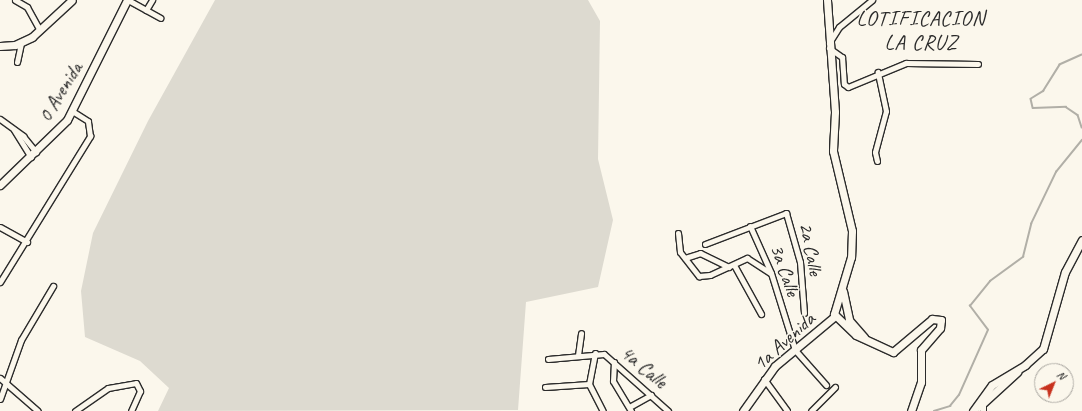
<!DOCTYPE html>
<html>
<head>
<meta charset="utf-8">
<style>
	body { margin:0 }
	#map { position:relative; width:1082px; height:411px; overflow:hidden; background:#fbf7ec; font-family:Caveat,sans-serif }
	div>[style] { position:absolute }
	.green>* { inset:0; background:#dddad0 }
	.stream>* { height:1.5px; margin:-0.75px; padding:0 0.75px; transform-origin:0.75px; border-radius:0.75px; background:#b1afa7 }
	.roads { filter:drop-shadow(1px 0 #2b2b2b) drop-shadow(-1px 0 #2b2b2b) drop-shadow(0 1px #2b2b2b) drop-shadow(0 -1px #2b2b2b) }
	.street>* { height:5px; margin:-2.5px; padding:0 2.5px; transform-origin:2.5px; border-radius:2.5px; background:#fbf7ec }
	.secondary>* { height:7px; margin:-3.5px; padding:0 3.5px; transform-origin:3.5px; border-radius:3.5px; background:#fbf7ec }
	span { translate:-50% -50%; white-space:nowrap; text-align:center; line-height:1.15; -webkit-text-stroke:3px #fbf7ec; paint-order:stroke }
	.street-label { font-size:20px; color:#2b2b2b }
	.neighbourhood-label { font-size:21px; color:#2b2b2b; letter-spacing:1px }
	.north { position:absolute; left:1034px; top:363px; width:40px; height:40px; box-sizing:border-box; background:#fbf7ec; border:1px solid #a8a59f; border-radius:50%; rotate:43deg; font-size:11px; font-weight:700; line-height:16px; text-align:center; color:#2b2b2b }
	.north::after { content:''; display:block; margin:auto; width:14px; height:18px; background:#c8321e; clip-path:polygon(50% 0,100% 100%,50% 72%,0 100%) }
</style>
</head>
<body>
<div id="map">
	<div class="green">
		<div style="clip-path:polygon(215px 0,588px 0,600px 21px,598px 159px,613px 220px,598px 287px,526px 302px,518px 410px,158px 411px,169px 388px,140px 361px,85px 337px,81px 291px,93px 233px,148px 121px)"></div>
	</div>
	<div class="stream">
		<div style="left:1082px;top:55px;width:24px;rotate:156deg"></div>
		<div style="left:1060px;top:65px;width:31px;rotate:122deg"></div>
		<div style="left:1044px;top:91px;width:15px;rotate:148deg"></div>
		<div style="left:1031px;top:99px;width:9px;rotate:77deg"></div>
		<div style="left:1033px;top:108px;width:33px;rotate:-2deg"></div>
		<div style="left:1066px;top:107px;width:14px;rotate:34deg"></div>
		<div style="left:1078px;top:115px;width:13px;rotate:72deg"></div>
		<div style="left:934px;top:411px;width:17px;rotate:-17deg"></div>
		<div style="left:950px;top:406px;width:14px;rotate:-51deg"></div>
		<div style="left:959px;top:395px;width:71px;rotate:-66deg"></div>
		<div style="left:988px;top:330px;width:30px;rotate:-127deg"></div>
		<div style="left:970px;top:306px;width:32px;rotate:-51deg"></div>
		<div style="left:990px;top:281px;width:41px;rotate:-36deg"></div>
		<div style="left:1023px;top:257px;width:34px;rotate:-76deg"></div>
		<div style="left:1031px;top:224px;width:58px;rotate:-64.3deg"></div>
		<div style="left:1056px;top:172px;width:41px;rotate:-50.9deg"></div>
	</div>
	<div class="roads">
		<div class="street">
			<div style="left:15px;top:0;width:14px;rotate:30deg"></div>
			<div style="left:27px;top:7px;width:26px;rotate:61deg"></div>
			<div style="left:128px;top:0;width:37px;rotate:29deg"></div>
			<div style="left:146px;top:10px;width:12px;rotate:-59deg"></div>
			<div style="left:829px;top:43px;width:19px;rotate:-58deg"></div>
			<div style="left:839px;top:27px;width:43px;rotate:-39.3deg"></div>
			<div style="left:829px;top:48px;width:16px;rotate:35deg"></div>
			<div style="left:842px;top:57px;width:27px;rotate:86deg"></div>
			<div style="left:844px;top:84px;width:5px;rotate:37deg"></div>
			<div style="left:848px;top:87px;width:63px;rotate:-22.5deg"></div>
			<div style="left:906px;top:63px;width:72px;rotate:0.8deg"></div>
			<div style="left:17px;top:62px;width:19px;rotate:-78deg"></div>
			<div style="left:0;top:119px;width:29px;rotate:36deg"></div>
			<div style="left:23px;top:136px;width:21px;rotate:51deg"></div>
			<div style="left:14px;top:130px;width:32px;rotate:58deg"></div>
			<div style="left:877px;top:161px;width:9px;rotate:-103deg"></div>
			<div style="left:875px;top:152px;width:42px;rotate:-75deg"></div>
			<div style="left:886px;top:111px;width:40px;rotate:-102deg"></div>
			<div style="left:750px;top:226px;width:51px;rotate:65.9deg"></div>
			<div style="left:771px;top:273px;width:81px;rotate:72.7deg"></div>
			<div style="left:795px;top:350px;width:47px;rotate:48.5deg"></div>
			<div style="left:0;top:227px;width:31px;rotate:29deg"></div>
			<div style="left:678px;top:233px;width:19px;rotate:84deg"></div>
			<div style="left:680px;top:252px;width:31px;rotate:52deg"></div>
			<div style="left:699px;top:276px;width:11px;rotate:-5deg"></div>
			<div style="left:710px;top:275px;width:41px;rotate:-24.7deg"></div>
			<div style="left:747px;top:258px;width:27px;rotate:33deg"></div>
			<div style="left:705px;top:244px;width:87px;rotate:-20.9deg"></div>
			<div style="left:786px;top:213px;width:51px;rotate:74.1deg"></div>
			<div style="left:800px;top:262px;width:51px;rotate:85.5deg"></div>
			<div style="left:685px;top:258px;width:16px;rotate:-18deg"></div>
			<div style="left:700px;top:253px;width:32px;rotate:26deg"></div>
			<div style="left:734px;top:265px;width:56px;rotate:61.1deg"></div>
			<div style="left:0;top:282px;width:172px;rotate:-58.3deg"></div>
			<div style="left:90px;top:136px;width:15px;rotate:-98deg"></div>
			<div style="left:88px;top:121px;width:19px;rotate:-148deg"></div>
			<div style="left:595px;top:353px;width:32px;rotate:101deg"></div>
			<div style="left:589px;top:384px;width:30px;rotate:63deg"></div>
			<div style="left:578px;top:355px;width:22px;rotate:-82deg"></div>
			<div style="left:548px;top:359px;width:56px;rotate:-5.1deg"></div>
			<div style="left:604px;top:354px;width:86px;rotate:41.7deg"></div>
			<div style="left:614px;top:362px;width:19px;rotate:93deg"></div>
			<div style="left:613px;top:381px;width:35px;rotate:59deg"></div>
			<div style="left:0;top:378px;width:50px;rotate:41deg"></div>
			<div style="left:764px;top:379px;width:39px;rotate:54deg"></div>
			<div style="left:545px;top:387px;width:44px;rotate:-3.9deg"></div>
			<div style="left:0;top:399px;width:63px;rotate:-70.4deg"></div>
			<div style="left:21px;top:340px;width:63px;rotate:-59.3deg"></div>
			<div style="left:631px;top:406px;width:23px;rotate:-29deg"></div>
			<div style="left:75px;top:411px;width:40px;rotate:-34.9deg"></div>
			<div style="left:108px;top:388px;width:28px;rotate:-10deg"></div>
			<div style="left:136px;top:383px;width:9px;rotate:63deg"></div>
			<div style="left:140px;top:391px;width:22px;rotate:114deg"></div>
			<div style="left:811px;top:411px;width:34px;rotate:-45deg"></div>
			<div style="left:983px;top:411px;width:9px;rotate:-90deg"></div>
		</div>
		<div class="secondary">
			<div style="left:827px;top:0;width:112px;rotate:85.9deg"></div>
			<div style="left:835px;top:112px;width:39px;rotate:93deg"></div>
			<div style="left:833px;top:151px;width:82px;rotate:76.6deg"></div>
			<div style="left:852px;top:231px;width:26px;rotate:92deg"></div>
			<div style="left:851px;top:257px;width:59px;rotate:106.6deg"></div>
			<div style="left:834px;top:314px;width:30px;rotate:44deg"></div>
			<div style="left:856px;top:335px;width:41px;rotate:24.7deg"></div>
			<div style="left:893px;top:352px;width:51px;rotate:-40.2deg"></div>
			<div style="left:932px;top:319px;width:9px;rotate:6deg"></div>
			<div style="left:941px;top:320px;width:8px;rotate:97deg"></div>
			<div style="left:940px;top:328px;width:29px;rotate:131deg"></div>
			<div style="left:921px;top:350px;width:32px;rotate:90deg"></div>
			<div style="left:921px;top:382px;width:31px;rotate:109deg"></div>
			<div style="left:0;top:46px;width:15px;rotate:-4deg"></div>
			<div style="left:15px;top:45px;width:19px;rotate:-25deg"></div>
			<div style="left:32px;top:37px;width:54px;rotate:-42.8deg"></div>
			<div style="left:0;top:185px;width:93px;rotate:-44.1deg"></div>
			<div style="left:67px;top:120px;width:134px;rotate:-63.4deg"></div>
			<div style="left:843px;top:291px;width:30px;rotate:78deg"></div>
			<div style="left:849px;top:320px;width:23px;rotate:49deg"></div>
			<div style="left:979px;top:407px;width:52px;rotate:-42.6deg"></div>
			<div style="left:743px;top:411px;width:55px;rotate:-54.6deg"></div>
			<div style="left:775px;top:366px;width:78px;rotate:-39.8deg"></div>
			<div style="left:973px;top:411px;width:32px;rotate:-54deg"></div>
			<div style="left:992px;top:385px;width:39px;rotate:-31deg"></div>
			<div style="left:1025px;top:365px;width:24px;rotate:-42deg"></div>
			<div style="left:1043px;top:349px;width:80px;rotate:-74.1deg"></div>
			<div style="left:1065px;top:272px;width:36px;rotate:-62deg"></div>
		</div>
	</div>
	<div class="street-label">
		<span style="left:60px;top:92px;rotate:-59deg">0 Avenida</span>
		<span style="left:811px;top:249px;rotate:79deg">2a Calle</span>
		<span style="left:785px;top:270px;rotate:71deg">3a Calle</span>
		<span style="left:784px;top:341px;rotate:-42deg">1a Avenida</span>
		<span style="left:644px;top:367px;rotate:40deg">4a Calle</span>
	</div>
	<div class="neighbourhood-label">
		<span style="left:921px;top:30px">LOTIFICACION<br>LA CRUZ</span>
	</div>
	<div class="north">N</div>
</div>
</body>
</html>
